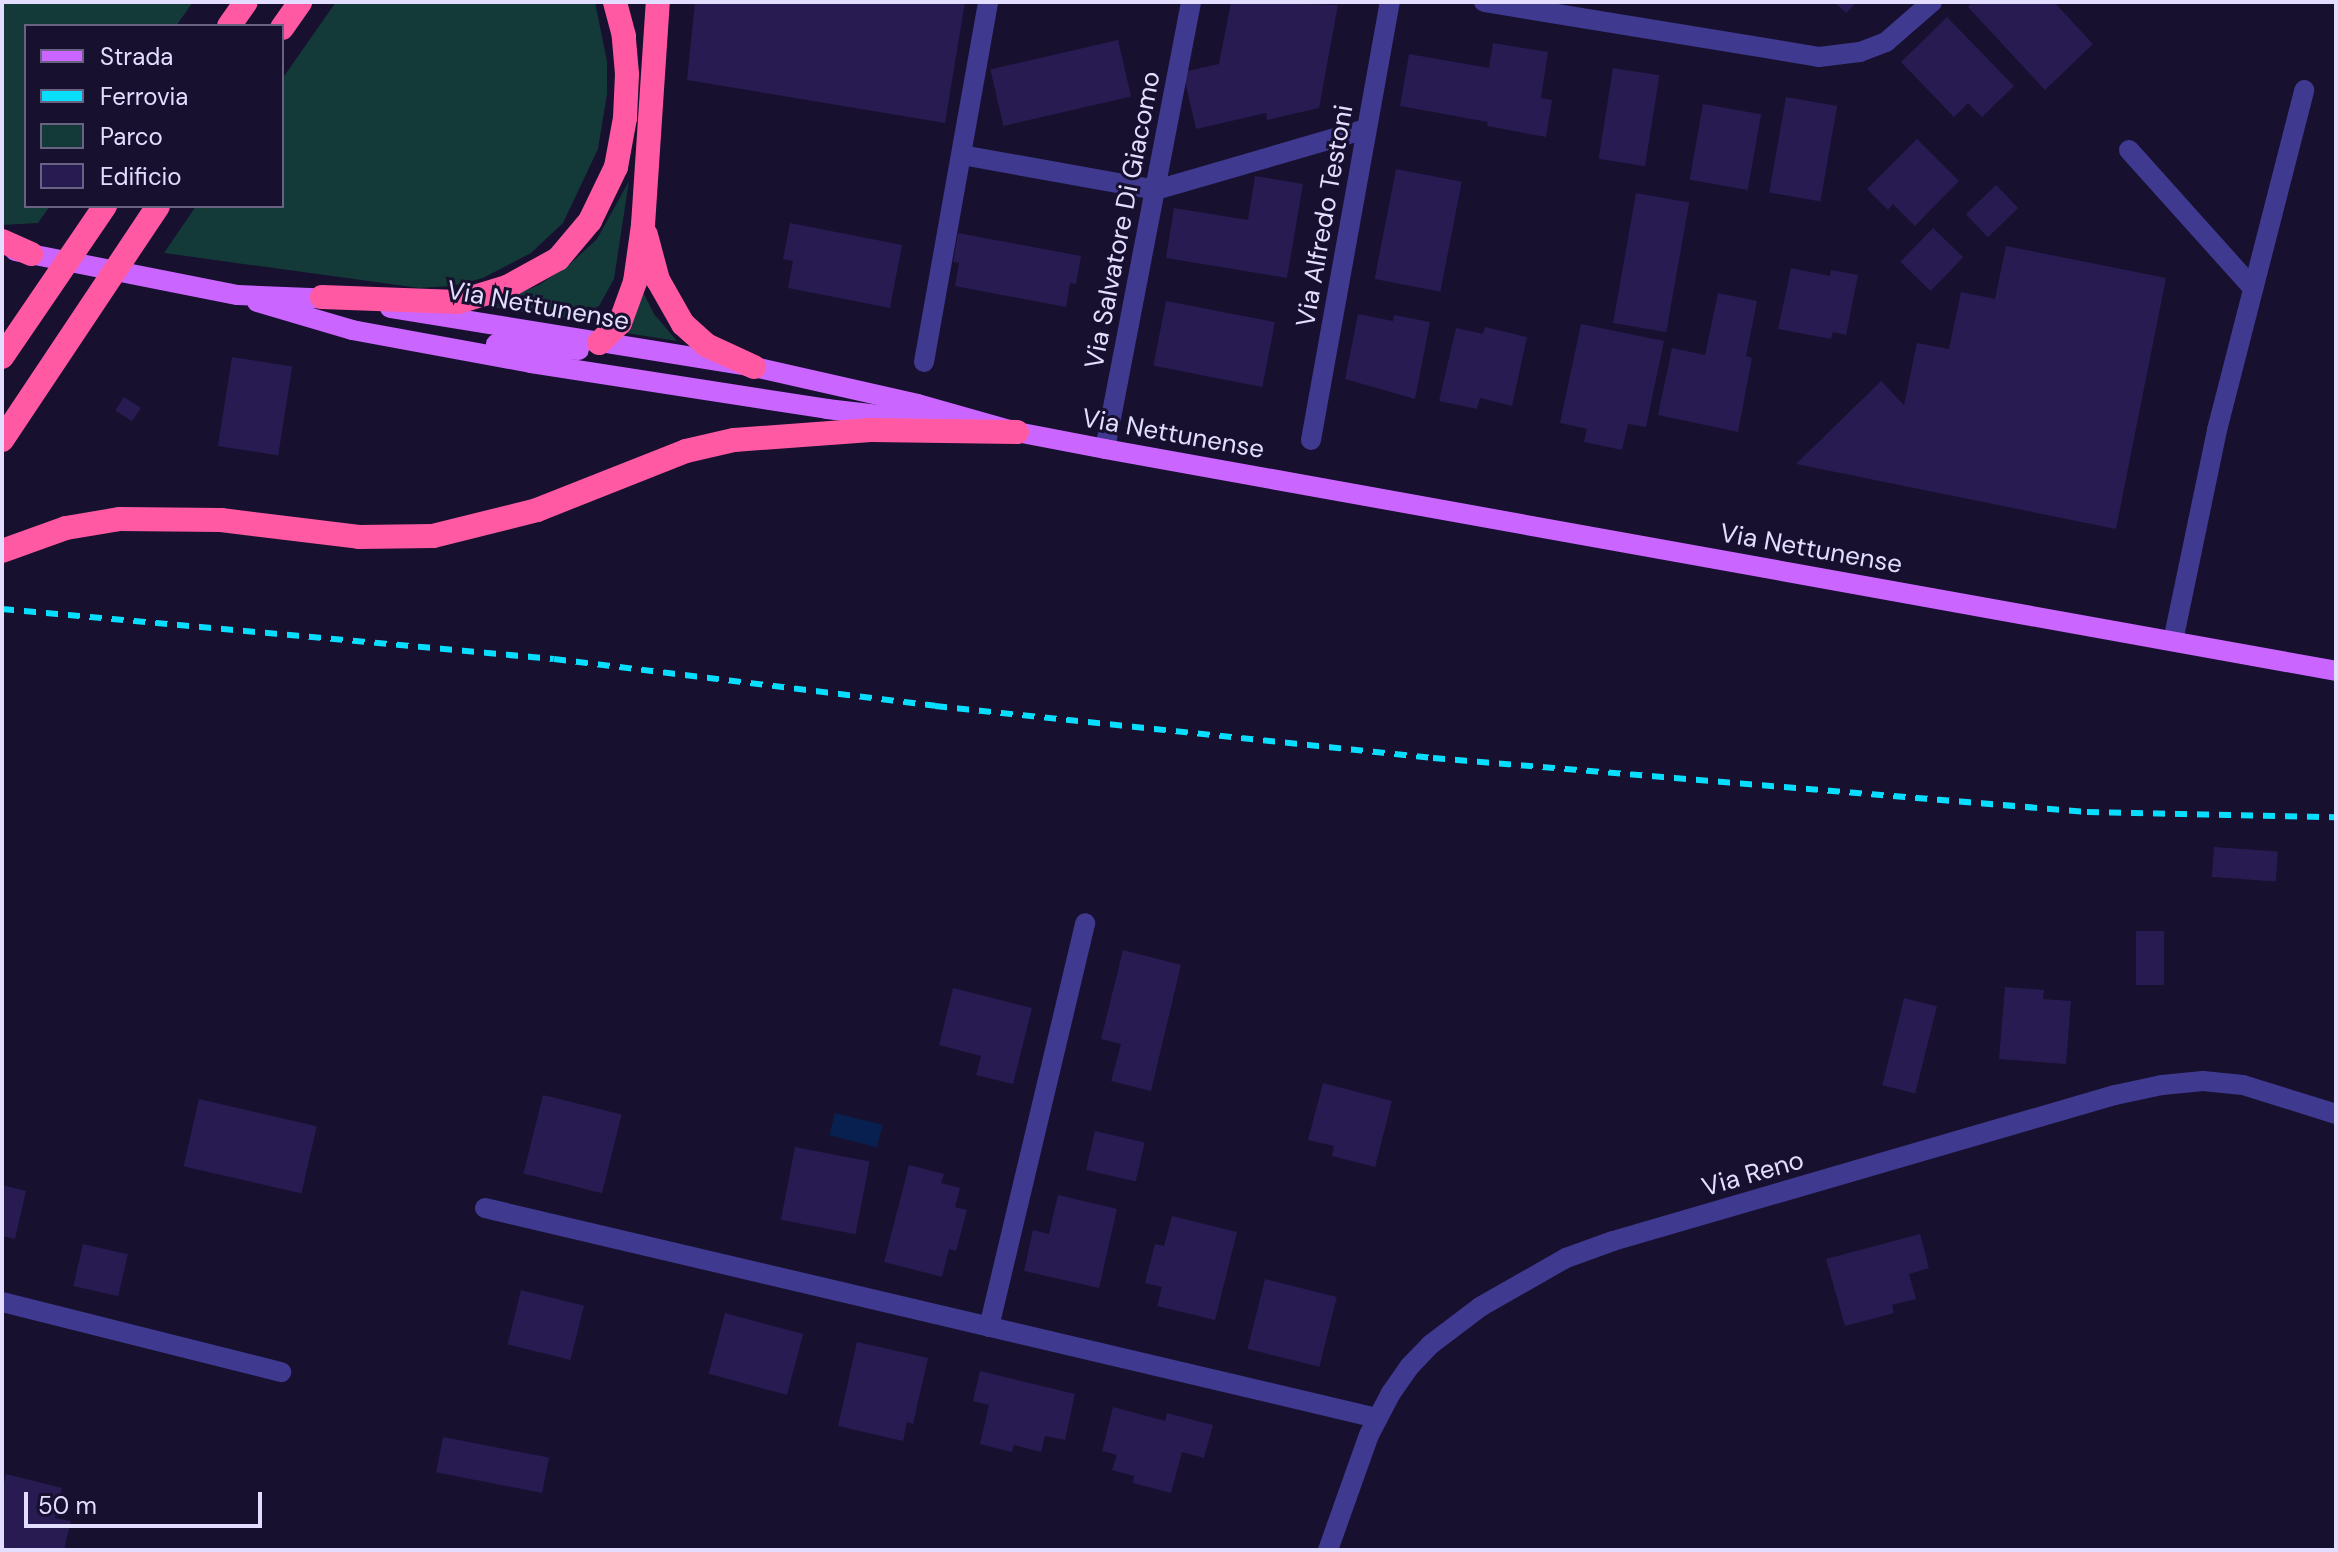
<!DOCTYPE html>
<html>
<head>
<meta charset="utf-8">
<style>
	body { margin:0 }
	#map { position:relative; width:2338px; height:1552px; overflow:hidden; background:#17102f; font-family:"DM Sans",sans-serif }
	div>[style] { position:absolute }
	.green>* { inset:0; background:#133939 }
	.water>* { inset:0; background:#082050; transform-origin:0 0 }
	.building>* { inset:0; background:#281b51; transform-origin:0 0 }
	.minor>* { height:20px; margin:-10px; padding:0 10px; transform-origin:10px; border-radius:10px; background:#3f3990 }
	.major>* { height:20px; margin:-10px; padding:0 10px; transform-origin:10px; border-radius:10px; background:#cb65ff }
	.highway>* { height:24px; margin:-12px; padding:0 12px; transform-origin:12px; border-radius:12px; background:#ff59a3 }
	.rail>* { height:6px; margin-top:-3px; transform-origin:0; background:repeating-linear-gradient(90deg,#0adeff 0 12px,transparent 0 22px) }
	span { translate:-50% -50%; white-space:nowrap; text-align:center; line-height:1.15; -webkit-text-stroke:6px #17102f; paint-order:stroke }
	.street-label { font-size:26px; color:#e3deff }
	.frame { position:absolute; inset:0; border:4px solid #e3deff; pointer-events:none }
	.legend { position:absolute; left:24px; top:24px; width:260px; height:184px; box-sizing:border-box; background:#17102f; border:2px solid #696282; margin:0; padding:10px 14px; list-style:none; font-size:24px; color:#e3deff }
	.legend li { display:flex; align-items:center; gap:16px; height:40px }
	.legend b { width:40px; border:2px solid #696282 }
	.scale { position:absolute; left:24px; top:1492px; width:238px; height:36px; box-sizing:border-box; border:4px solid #e3deff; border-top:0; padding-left:10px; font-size:24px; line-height:28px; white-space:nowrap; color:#e3deff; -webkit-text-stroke:6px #17102f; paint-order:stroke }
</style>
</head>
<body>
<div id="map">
	<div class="green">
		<div style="clip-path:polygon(2px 2px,193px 2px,176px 26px,26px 26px,26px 206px,50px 206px,38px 223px,2px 225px)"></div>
		<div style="clip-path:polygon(336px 2px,595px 2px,607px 61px,607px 94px,598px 149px,563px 223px,531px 253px,483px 278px,453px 286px,419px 288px,164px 253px,196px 206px,282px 206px,282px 79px)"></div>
		<div style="clip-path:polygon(629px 181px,614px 279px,599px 306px,584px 315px,559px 318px,486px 306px,539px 285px,570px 264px,597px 239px)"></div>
		<div style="clip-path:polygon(643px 292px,654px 314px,677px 341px,626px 333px)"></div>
	</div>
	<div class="water">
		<div style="left:835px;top:1113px;width:49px;height:23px;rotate:14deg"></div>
	</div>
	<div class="building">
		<div style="clip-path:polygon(695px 2px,965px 2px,945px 123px,687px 80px)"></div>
		<div style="clip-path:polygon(1231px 2px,1338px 5px,1319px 108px,1267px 120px,1266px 113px,1196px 129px,1183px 72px,1219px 64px)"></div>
		<div style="clip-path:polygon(1834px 2px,1857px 2px,1846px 13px)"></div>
		<div style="clip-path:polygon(1973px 2px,2054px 2px,2093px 44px,2045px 90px,1968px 7px)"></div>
		<div style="clip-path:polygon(1947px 17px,2014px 86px,1982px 117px,1968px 103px,1954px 117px,1901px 62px)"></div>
		<div style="left:1118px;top:40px;width:58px;height:131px;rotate:77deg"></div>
		<div style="clip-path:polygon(1493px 43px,1548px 52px,1541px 98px,1552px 100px,1546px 137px,1487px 126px,1488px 122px,1400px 106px,1409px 54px,1489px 68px)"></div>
		<div style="left:1613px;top:68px;width:47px;height:92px;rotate:9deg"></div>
		<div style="left:1786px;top:97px;width:52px;height:97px;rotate:10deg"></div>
		<div style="left:1703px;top:104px;width:59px;height:77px;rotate:10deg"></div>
		<div style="clip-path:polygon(1917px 139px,1959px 181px,1915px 226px,1893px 204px,1888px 210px,1867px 189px)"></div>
		<div style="left:1396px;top:169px;width:67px;height:112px;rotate:11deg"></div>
		<div style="clip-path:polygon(1255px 176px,1303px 184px,1287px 278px,1166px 258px,1174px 208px,1248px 220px)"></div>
		<div style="left:1996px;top:185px;width:32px;height:42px;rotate:46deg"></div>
		<div style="left:1636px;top:193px;width:54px;height:132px;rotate:10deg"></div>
		<div style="clip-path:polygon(790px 223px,902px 245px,890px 308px,788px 288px,793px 261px,783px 259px)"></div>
		<div style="left:1933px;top:228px;width:42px;height:47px;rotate:44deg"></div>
		<div style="clip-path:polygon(958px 233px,1081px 256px,1076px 284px,1070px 283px,1066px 307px,955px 286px,959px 263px,953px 262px)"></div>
		<div style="clip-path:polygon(2006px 246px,2166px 278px,2116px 529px,1796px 464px,1881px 381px,1904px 405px,1917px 343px,1949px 349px,1961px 292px,1995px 299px)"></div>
		<div style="clip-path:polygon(1791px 268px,1830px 276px,1831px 270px,1858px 275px,1846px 335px,1833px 332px,1831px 339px,1778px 329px)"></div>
		<div style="clip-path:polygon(1718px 293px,1757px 301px,1746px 356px,1752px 358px,1738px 432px,1658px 415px,1672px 348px,1705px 355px)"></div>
		<div style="left:1166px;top:301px;width:111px;height:66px;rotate:11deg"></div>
		<div style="clip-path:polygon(1358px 314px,1393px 321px,1394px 315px,1430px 322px,1415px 399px,1345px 379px)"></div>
		<div style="clip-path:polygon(1581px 324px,1664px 341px,1646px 427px,1628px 424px,1622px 450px,1584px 442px,1587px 429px,1560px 423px)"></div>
		<div style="clip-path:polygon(1485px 327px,1527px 337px,1512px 406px,1480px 398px,1477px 409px,1439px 401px,1456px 328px,1483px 334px)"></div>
		<div style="left:232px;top:357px;width:61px;height:90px;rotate:9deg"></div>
		<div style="left:124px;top:397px;width:20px;height:16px;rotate:33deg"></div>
		<div style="left:2214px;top:847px;width:64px;height:30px;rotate:4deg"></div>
		<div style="left:2164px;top:931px;width:54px;height:28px;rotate:90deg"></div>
		<div style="clip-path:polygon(1123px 950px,1181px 965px,1151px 1091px,1111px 1081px,1121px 1044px,1101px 1039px)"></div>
		<div style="clip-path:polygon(2005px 987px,2044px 990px,2043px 999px,2071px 1001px,2066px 1064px,1999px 1059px)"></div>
		<div style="clip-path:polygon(953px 988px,1032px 1008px,1013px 1084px,976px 1075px,981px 1056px,939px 1045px)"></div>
		<div style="left:1904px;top:998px;width:34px;height:90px;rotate:14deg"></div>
		<div style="clip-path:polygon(1323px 1083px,1392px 1101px,1375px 1167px,1332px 1156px,1334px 1146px,1308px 1140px)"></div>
		<div style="left:543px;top:1095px;width:81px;height:81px;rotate:14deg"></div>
		<div style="left:199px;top:1099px;width:121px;height:69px;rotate:13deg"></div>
		<div style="left:1095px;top:1131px;width:51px;height:40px;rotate:13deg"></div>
		<div style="left:795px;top:1147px;width:76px;height:74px;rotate:11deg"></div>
		<div style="clip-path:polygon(909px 1165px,944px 1174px,941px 1183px,960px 1188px,955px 1207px,967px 1210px,956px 1251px,949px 1249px,942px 1277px,884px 1262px)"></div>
		<div style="clip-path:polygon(2px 1185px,26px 1191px,15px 1239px,2px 1236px)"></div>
		<div style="clip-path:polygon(1058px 1195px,1117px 1209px,1099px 1288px,1024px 1271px,1033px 1230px,1049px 1234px)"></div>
		<div style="clip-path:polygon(1172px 1216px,1237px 1232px,1215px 1320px,1157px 1306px,1162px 1287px,1145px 1283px,1155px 1244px,1164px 1246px)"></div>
		<div style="clip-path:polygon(1920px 1234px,1929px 1268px,1909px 1274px,1916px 1299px,1892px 1305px,1894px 1313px,1845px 1326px,1826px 1259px)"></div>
		<div style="left:83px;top:1244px;width:46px;height:43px;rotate:13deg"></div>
		<div style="left:1265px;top:1279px;width:74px;height:72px;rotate:14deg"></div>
		<div style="left:521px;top:1290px;width:65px;height:56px;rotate:14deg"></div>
		<div style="left:725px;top:1313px;width:81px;height:63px;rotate:15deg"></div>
		<div style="clip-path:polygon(857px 1342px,928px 1358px,913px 1424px,907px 1422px,903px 1441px,838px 1426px)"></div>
		<div style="clip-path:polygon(980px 1371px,1075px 1394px,1065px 1440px,1045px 1436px,1041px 1452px,1014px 1445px,1012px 1452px,980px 1444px,989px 1405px,973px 1401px)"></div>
		<div style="clip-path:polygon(1113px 1407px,1165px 1421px,1167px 1413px,1213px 1425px,1204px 1458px,1182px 1452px,1171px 1493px,1133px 1483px,1134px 1476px,1112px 1470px,1117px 1455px,1102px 1451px)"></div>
		<div style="left:443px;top:1437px;width:108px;height:36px;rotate:11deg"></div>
		<div style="clip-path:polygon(6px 1474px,62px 1488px,55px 1518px,71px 1521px,64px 1550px,2px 1550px,2px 1492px)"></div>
	</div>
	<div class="minor">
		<div style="left:1484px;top:2px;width:339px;rotate:9.3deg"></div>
		<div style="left:1819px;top:57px;width:41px;rotate:-7deg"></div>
		<div style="left:1860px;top:52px;width:28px;rotate:-21deg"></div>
		<div style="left:1886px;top:42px;width:61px;rotate:-41deg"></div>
		<div style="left:2129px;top:150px;width:186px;rotate:48.1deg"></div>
		<div style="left:962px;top:155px;width:197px;rotate:10.2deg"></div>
		<div style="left:1156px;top:190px;width:219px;rotate:-16.2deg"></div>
		<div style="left:924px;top:362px;width:366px;rotate:-79.9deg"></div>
		<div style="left:1311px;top:440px;width:445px;rotate:-79.8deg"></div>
		<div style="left:1105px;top:449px;width:455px;rotate:-79.1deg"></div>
		<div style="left:2173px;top:641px;width:216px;rotate:-78.2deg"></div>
		<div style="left:2217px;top:430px;width:351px;rotate:-75.6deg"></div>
		<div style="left:485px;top:1208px;width:916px;rotate:13.25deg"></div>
		<div style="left:2px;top:1302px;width:288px;rotate:14.1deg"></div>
		<div style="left:989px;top:1327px;width:415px;rotate:-76.6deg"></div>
		<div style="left:1328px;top:1550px;width:122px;rotate:-70.4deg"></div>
		<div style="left:1369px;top:1435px;width:47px;rotate:-62.4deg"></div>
		<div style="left:1391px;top:1393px;width:32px;rotate:-55deg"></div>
		<div style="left:1409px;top:1367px;width:30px;rotate:-46deg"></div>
		<div style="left:1430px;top:1345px;width:63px;rotate:-37.2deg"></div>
		<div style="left:1480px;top:1307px;width:99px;rotate:-29.7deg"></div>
		<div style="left:1566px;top:1258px;width:50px;rotate:-19.9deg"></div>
		<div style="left:1613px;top:1241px;width:523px;rotate:-16.22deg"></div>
		<div style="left:2115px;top:1095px;width:48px;rotate:-12deg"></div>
		<div style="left:2162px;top:1085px;width:41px;rotate:-5.6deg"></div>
		<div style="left:2203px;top:1081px;width:40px;rotate:5.7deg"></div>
		<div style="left:2243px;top:1085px;width:97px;rotate:17.3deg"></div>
	</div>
	<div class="major">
		<div style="left:15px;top:251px;width:227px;rotate:11.2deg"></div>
		<div style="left:238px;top:295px;width:97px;rotate:2.4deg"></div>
		<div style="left:257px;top:302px;width:99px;rotate:16.4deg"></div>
		<div style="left:352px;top:330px;width:182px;rotate:10.4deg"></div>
		<div style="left:531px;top:363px;width:300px;rotate:8.8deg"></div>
		<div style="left:827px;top:409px;width:104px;rotate:6.6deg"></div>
		<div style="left:390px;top:308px;width:369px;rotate:9.2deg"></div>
		<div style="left:754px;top:367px;width:168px;rotate:12.7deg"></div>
		<div style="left:918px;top:404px;width:103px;rotate:15.8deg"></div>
		<div style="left:1017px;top:432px;width:90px;rotate:10.9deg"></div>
		<div style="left:1105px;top:449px;width:1251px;rotate:10.22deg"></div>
		<div style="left:496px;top:344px;width:83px;rotate:4.1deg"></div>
	</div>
	<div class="highway">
		<div style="left:229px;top:26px;width:29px;rotate:-55deg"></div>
		<div style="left:282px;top:28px;width:32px;rotate:-55deg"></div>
		<div style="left:646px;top:235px;width:47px;rotate:75.1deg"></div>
		<div style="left:658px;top:280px;width:51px;rotate:60.4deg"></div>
		<div style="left:683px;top:324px;width:31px;rotate:42deg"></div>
		<div style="left:706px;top:345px;width:53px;rotate:24.6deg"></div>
		<div style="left:2px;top:241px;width:32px;rotate:24deg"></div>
		<div style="left:322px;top:297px;width:136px;rotate:2.1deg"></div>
		<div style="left:458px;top:302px;width:51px;rotate:-17deg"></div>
		<div style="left:507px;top:287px;width:58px;rotate:-28.8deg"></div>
		<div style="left:558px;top:259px;width:50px;rotate:-49.9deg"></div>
		<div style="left:590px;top:221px;width:60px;rotate:-64.3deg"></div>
		<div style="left:616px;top:167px;width:50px;rotate:-79.6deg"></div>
		<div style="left:625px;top:118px;width:44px;rotate:-87.4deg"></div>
		<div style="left:627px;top:74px;width:38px;rotate:-95deg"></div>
		<div style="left:624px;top:36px;width:35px;rotate:-105deg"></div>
		<div style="left:599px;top:343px;width:29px;rotate:-44deg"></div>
		<div style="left:620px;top:323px;width:44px;rotate:-69.9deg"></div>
		<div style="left:635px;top:282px;width:58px;rotate:-82deg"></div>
		<div style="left:643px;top:225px;width:224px;rotate:-86.2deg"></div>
		<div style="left:2px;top:357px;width:183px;rotate:-55.7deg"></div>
		<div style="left:2px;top:440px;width:281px;rotate:-56.3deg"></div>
		<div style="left:2px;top:551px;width:68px;rotate:-19.8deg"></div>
		<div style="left:66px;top:528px;width:55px;rotate:-9.5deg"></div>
		<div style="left:120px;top:519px;width:101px;rotate:0.6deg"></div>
		<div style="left:221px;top:520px;width:139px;rotate:7deg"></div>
		<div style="left:359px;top:537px;width:74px;rotate:-0.8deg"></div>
		<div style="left:433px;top:536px;width:107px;rotate:-14deg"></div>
		<div style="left:537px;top:510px;width:160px;rotate:-21.6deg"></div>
		<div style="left:686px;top:451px;width:49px;rotate:-12.9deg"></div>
		<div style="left:734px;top:440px;width:137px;rotate:-4.2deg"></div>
		<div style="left:871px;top:430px;width:146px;rotate:0.8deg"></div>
	</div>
	<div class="rail">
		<div style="left:2px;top:609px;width:554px;rotate:5.18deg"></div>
		<div style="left:554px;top:659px;width:384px;rotate:7deg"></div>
		<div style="left:935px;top:706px;width:501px;rotate:5.96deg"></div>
		<div style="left:1433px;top:758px;width:656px;rotate:4.72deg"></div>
		<div style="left:2087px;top:812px;width:249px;rotate:1.2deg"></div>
	</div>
	<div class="street-label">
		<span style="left:1325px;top:216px;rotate:-80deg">Via Alfredo Testoni</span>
		<span style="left:1123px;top:220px;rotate:-79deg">Via Salvatore Di Giacomo</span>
		<span style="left:538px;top:306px;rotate:10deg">Via Nettunense</span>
		<span style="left:1173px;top:434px;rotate:10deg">Via Nettunense</span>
		<span style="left:1811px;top:549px;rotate:10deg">Via Nettunense</span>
		<span style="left:1753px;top:1174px;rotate:-16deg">Via Reno</span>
	</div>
	<div class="frame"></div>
	<ul class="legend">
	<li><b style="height:10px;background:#cb65ff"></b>Strada</li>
	<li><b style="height:10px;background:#0adeff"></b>Ferrovia</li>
	<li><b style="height:22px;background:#133939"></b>Parco</li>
	<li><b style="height:22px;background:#281b51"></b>Edificio</li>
	</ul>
	<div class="scale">50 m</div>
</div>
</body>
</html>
